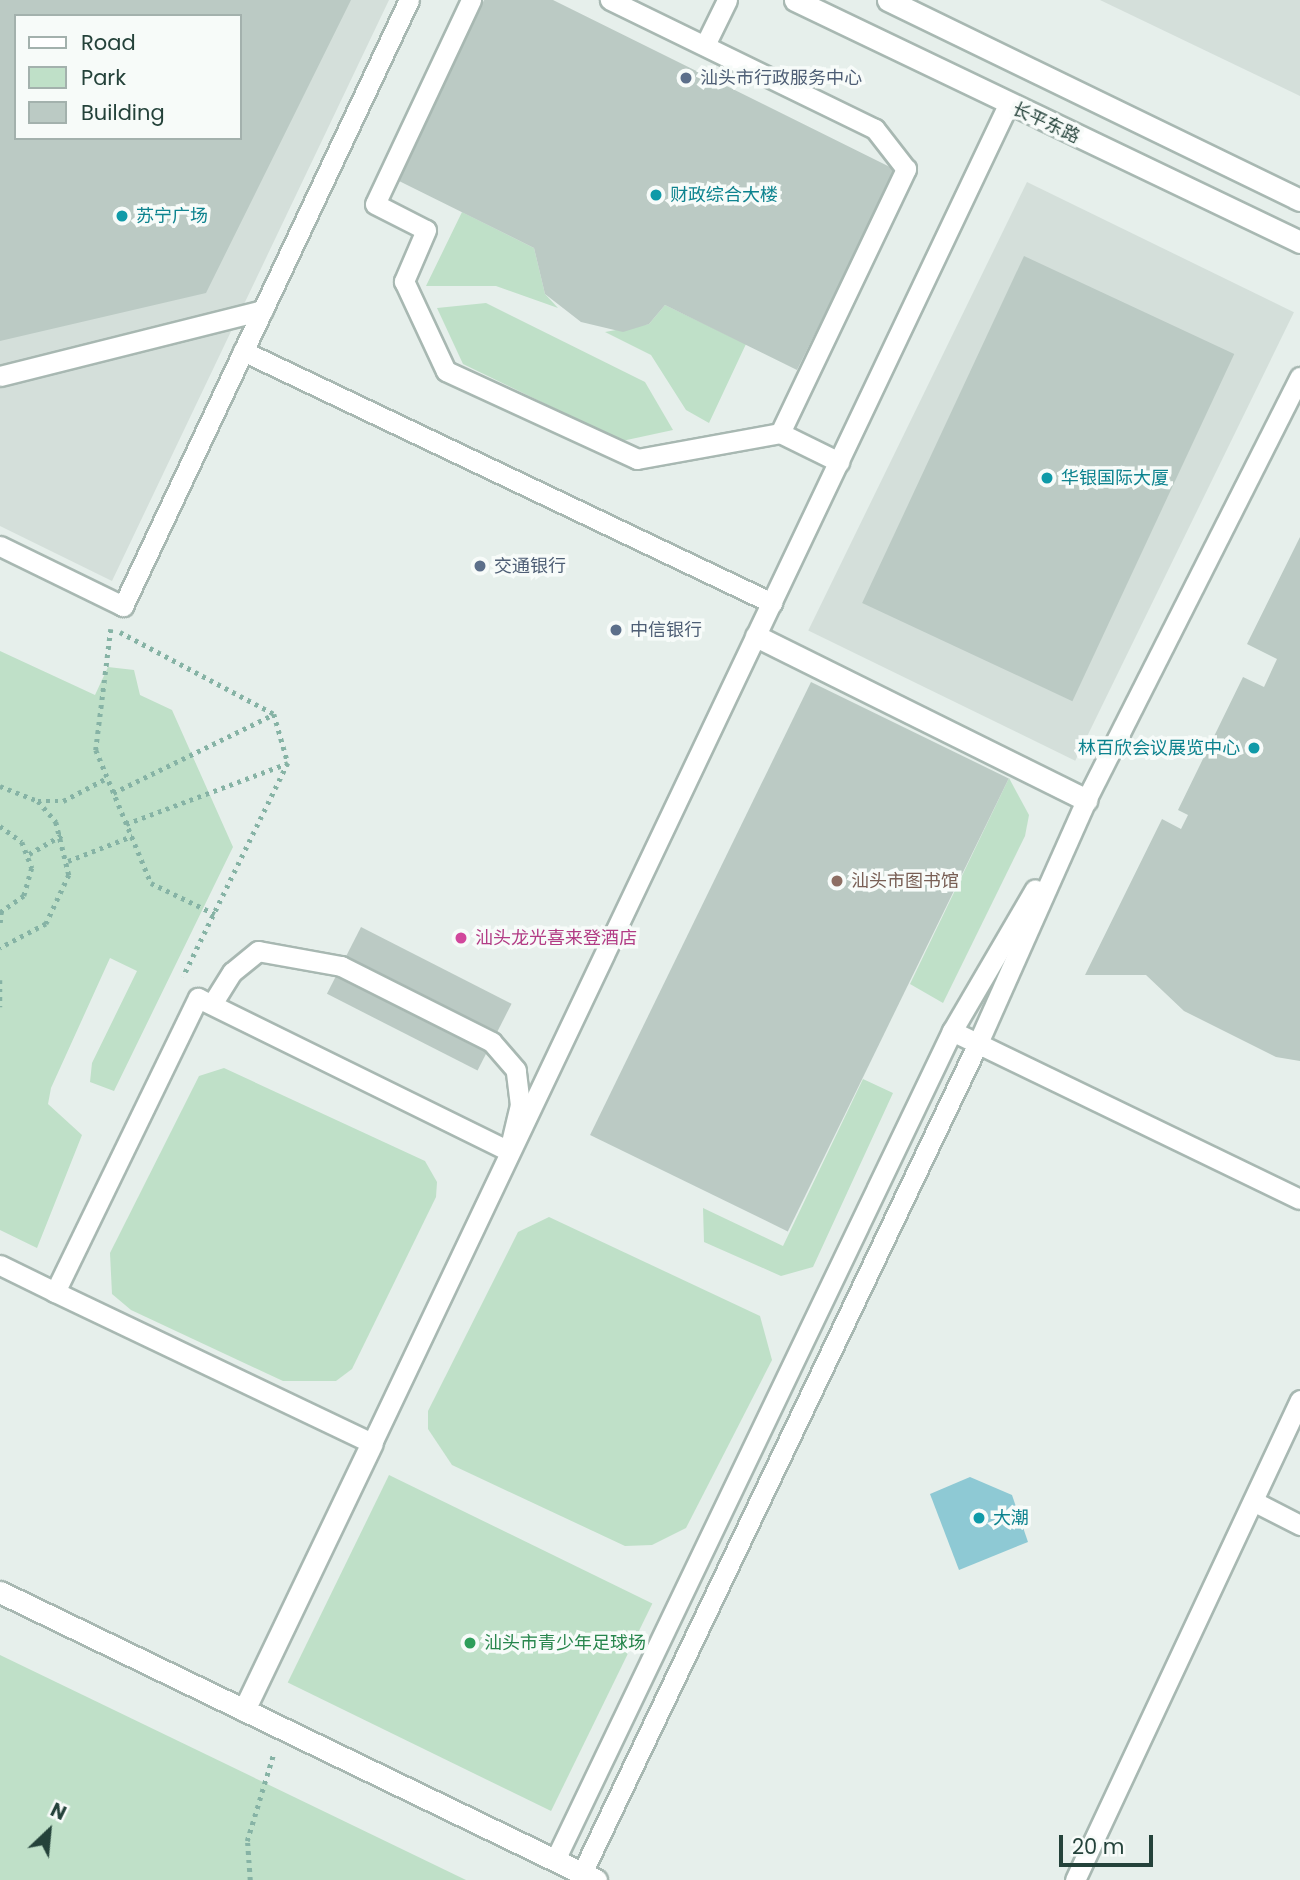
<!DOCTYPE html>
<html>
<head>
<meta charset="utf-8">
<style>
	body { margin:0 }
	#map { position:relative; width:1300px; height:1880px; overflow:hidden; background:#e6efeb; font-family:Poppins,"Noto Sans SC",sans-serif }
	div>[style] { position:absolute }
	.built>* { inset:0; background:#d4dfda; transform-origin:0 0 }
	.green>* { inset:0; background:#bfe0c8; transform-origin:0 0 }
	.water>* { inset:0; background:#8ec9d4 }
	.building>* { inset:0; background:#bbcac4; transform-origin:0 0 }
	.path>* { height:4.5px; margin-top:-2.25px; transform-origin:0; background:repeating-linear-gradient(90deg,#86b3a5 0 3.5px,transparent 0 8.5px) }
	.roads { filter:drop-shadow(2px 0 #a8b8b2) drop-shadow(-2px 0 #a8b8b2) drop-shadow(0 2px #a8b8b2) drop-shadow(0 -2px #a8b8b2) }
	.service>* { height:19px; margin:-9.5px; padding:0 9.5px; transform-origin:9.5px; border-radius:9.5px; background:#fff }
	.pedestrian>* { height:21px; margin:-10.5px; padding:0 10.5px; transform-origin:10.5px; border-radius:10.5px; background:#fff }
	.minor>* { height:21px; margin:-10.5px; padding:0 10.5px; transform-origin:10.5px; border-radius:10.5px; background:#fff }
	.tertiary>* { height:21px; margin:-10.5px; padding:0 10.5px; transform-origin:10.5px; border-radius:10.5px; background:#fff }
	.dots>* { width:19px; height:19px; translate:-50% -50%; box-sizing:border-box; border:4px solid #f7fbf9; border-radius:50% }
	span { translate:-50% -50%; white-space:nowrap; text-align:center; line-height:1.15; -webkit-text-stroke:7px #f7fbf9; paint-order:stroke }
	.service-label { font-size:18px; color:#4e5e75 }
	.left { translate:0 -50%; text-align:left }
	.street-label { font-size:18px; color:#24423a }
	.culture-label { font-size:18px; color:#0d838f }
	.right { translate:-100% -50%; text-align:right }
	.education-label { font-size:18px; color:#785e54 }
	.hotel-label { font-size:18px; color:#b23c85 }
	.leisure-label { font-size:18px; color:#27864d }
	.legend { position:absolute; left:14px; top:14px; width:228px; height:126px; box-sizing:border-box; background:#f7fbf9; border:2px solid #a3b1ad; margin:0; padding:9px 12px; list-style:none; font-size:21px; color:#24423a }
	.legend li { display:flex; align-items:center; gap:14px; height:35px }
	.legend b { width:35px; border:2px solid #a3b1ad }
	.north { position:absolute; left:14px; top:1796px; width:70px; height:70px; -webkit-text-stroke:5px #f7fbf9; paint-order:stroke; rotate:26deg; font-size:19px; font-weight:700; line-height:28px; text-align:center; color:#24423a }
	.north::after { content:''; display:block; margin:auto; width:24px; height:32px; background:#24423a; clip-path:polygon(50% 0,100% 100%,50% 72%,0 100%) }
	.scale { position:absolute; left:1059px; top:1835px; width:94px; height:32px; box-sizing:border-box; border:4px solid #24423a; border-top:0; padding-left:9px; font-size:21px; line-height:24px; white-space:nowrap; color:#24423a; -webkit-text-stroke:5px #f7fbf9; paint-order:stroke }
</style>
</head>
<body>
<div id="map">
	<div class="built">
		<div style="clip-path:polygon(evenodd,0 0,389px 0,112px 581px,0 526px,0 0,16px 16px,240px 16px,240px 138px,16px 138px,16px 16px)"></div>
		<div style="clip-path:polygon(1100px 0,1300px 0,1300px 96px)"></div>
		<div style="left:1027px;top:182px;width:297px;height:499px;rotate:26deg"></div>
	</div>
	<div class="green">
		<div style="clip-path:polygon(462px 212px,534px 248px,545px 294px,558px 308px,496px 286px,426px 286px)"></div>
		<div style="clip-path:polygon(486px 303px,645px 382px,673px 430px,622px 441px,463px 364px,437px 308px)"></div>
		<div style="clip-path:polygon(665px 305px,746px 344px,709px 423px,686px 410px,651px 355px,605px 332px,649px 324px)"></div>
		<div style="clip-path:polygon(0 651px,95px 695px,108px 667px,134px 670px,140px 695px,172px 710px,233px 847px,114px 1091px,90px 1082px,92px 1063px,137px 971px,110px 958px,51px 1088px,48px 1104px,82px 1135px,37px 1248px,0 1230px)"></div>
		<div style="clip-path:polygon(1009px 778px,1029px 815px,1025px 836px,943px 1003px,910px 984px)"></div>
		<div style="clip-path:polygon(224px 1068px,425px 1161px,437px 1182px,436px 1197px,352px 1369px,336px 1381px,283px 1381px,131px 1310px,112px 1294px,110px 1253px,199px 1076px)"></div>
		<div style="clip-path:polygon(863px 1079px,893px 1093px,813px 1267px,781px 1276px,704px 1242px,703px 1208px,783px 1246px)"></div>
		<div style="clip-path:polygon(549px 1217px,760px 1316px,772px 1360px,686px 1528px,652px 1545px,625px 1546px,452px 1465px,428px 1429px,428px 1411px,518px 1232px)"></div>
		<div style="left:389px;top:1475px;width:293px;height:231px;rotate:26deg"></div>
		<div style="clip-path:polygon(0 1655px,466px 1880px,0 1880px)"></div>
	</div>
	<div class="water">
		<div style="clip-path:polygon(970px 1477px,1012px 1495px,1028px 1542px,959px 1570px,930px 1494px)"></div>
	</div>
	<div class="building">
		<div style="clip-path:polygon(evenodd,0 0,351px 0,206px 293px,0 341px,0 0,16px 16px,240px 16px,240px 138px,16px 138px,16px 16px)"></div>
		<div style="clip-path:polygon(484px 0,553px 0,896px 170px,797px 370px,665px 305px,649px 324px,623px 332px,581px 322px,545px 294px,534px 248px,395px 179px)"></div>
		<div style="left:1024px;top:256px;width:232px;height:383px;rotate:25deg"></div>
		<div style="clip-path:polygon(1300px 537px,1300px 1061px,1276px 1057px,1184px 1011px,1146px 975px,1085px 975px,1162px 819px,1181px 829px,1188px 815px,1178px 810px,1243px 677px,1264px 687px,1277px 659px,1247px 644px)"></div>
		<div style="left:811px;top:682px;width:220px;height:504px;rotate:26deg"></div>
		<div style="left:361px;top:927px;width:169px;height:75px;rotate:27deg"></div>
	</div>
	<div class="path">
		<div style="left:111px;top:629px;width:122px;rotate:97.1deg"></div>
		<div style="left:96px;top:750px;width:144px;rotate:67.5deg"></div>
		<div style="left:151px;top:883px;width:71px;rotate:25.8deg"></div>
		<div style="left:120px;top:632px;width:174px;rotate:28deg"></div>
		<div style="left:274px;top:714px;width:51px;rotate:74.1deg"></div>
		<div style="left:288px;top:763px;width:238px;rotate:116.1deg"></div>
		<div style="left:0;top:786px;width:41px;rotate:21.5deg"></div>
		<div style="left:38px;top:801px;width:28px;rotate:49deg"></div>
		<div style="left:56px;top:822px;width:55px;rotate:76.2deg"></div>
		<div style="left:69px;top:875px;width:54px;rotate:115.1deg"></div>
		<div style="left:46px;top:924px;width:52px;rotate:152.4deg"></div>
		<div style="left:113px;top:793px;width:179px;rotate:-26.1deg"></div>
		<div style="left:38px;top:801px;width:25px"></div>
		<div style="left:63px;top:801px;width:50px;rotate:-27.6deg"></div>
		<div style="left:126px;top:824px;width:173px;rotate:-20.6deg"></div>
		<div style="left:0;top:826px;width:27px;rotate:36deg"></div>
		<div style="left:22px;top:842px;width:28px;rotate:69deg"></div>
		<div style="left:32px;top:868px;width:29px;rotate:106deg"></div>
		<div style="left:24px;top:896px;width:29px;rotate:145deg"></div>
		<div style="left:29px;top:854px;width:38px;rotate:-30deg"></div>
		<div style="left:68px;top:861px;width:69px;rotate:-21.3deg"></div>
		<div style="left:0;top:923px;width:11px;rotate:-85deg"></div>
		<div style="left:0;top:980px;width:27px;rotate:90deg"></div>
		<div style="left:250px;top:1880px;width:39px;rotate:-94deg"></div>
		<div style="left:247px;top:1841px;width:93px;rotate:-73.1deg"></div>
	</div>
	<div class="roads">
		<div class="service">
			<div style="left:471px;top:0;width:225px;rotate:115.2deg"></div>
			<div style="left:375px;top:204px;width:57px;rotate:27deg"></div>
			<div style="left:426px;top:230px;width:56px;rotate:113.3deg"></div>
			<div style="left:404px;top:281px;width:99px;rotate:65deg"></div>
			<div style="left:446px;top:371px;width:210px;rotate:24.7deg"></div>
			<div style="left:637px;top:459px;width:145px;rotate:-10.3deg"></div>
			<div style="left:780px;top:433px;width:293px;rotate:-64.5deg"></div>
			<div style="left:906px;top:169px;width:51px;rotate:-127.8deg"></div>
			<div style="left:875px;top:129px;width:295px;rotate:-154deg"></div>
			<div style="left:705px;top:45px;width:50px;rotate:-63.9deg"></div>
			<div style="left:243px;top:351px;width:586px;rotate:25.47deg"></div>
			<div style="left:0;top:376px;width:271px;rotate:-14.1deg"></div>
			<div style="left:780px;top:433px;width:66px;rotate:26.2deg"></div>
			<div style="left:0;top:546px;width:137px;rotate:26deg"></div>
			<div style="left:123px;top:606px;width:670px;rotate:-64.74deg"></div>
			<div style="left:952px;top:1031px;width:386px;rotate:25.8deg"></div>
			<div style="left:0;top:1265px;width:61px;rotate:26.1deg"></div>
			<div style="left:55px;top:1292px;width:327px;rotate:-64.1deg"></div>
			<div style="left:198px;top:998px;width:347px;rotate:26.2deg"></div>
			<div style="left:509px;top:1151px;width:47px;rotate:-76.6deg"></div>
			<div style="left:520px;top:1105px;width:35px;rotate:-97deg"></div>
			<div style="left:516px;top:1070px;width:37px;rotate:-131deg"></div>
			<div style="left:492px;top:1042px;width:169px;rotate:-153.3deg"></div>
			<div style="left:341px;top:966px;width:84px;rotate:-169.8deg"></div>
			<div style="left:258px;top:951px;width:33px;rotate:141deg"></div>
			<div style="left:232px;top:972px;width:38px;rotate:122deg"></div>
			<div style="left:55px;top:1292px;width:351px;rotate:25.5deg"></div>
			<div style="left:372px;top:1443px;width:1481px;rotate:-64.58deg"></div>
			<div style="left:1253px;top:1501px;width:53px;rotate:27.1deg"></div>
			<div style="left:555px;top:1860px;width:919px;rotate:-64.41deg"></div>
			<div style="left:952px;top:1031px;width:164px;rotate:-59.7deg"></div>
			<div style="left:582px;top:1873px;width:920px;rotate:-64.49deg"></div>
			<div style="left:978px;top:1043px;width:266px;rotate:-66deg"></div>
			<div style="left:1086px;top:800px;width:474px;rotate:-63.2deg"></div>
			<div style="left:1075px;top:1880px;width:530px;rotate:-64.89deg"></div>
		</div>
		<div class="pedestrian">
			<div style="left:0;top:1592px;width:662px;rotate:25.79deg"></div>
			<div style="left:244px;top:1710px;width:296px;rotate:-64.4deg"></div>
		</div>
		<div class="minor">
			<div style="left:756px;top:636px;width:369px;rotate:26.4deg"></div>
		</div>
		<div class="tertiary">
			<div style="left:795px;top:0;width:560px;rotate:25.6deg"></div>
			<div style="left:888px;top:0;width:458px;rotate:25.9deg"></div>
		</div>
	</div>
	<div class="dots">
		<div style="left:686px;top:78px;background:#5c6f8a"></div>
		<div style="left:656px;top:195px;background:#0f9aa8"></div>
		<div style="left:122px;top:216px;background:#0f9aa8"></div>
		<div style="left:1047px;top:478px;background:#0f9aa8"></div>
		<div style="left:480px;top:566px;background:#5c6f8a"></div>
		<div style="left:616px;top:630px;background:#5c6f8a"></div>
		<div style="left:1254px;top:748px;background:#0f9aa8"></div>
		<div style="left:837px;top:881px;background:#8d6e63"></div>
		<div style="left:461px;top:938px;background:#d1479c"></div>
		<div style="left:979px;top:1518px;background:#0f9aa8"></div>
		<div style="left:470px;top:1643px;background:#2e9e5b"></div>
	</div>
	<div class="service-label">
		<span class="left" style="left:700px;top:78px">汕头市行政服务中心</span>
		<span class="left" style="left:494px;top:566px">交通银行</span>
		<span class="left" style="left:630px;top:630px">中信银行</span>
	</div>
	<div class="street-label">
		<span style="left:1046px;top:123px;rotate:25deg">长平东路</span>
	</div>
	<div class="culture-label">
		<span class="left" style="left:670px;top:195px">财政综合大楼</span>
		<span class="left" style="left:136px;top:216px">苏宁广场</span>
		<span class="left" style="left:1061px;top:478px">华银国际大厦</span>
		<span class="right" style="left:1240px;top:748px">林百欣会议展览中心</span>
		<span class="left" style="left:993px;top:1518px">大潮</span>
	</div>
	<div class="education-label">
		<span class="left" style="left:851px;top:881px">汕头市图书馆</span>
	</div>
	<div class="hotel-label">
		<span class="left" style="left:475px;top:938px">汕头龙光喜来登酒店</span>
	</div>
	<div class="leisure-label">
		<span class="left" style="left:484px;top:1643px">汕头市青少年足球场</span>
	</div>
	<ul class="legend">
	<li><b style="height:9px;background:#fff"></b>Road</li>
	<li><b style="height:19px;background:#bfe0c8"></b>Park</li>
	<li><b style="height:19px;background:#bbcac4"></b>Building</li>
	</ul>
	<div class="north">N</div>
	<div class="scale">20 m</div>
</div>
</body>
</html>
